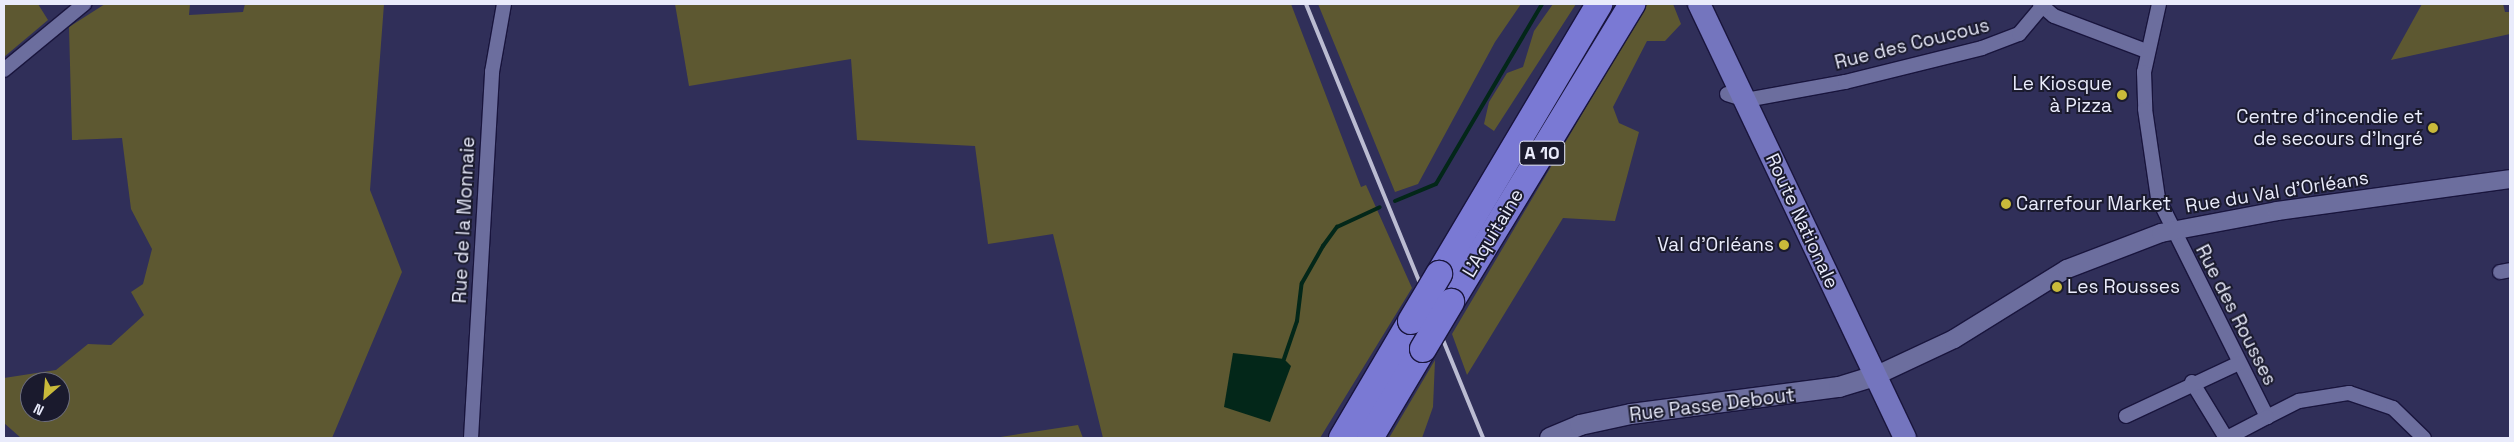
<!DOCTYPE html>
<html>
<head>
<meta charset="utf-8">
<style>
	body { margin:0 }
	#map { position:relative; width:2514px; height:442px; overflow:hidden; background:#302f59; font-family:"Space Grotesk",sans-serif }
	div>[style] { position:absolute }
	.green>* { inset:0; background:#5d5831 }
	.water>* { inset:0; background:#032719 }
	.stream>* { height:4px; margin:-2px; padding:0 2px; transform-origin:2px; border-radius:2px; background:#032719 }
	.roads { filter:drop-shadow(1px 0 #19153d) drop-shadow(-1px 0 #19153d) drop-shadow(0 1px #19153d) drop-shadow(0 -1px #19153d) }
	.minor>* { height:14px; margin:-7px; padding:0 7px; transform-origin:7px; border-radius:7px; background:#6c6e9e }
	.tertiary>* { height:18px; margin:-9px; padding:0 9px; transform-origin:9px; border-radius:9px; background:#6c6e9e }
	.secondary>* { height:20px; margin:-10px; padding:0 10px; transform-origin:10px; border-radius:10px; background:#6c6e9e }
	.primary>* { height:22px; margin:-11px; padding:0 11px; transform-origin:11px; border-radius:11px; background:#7475be }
	.motorway>* { height:26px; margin:-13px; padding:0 13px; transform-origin:13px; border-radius:13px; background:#7a79d4 }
	.rail>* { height:4px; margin:-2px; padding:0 2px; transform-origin:2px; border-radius:2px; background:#bbbcd2 }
	.bridges { filter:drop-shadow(1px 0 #19153d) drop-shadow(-1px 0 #19153d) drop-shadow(0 1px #19153d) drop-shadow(0 -1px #19153d) }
	.motorway-bridge>* { height:26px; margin:-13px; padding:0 13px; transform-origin:13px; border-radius:13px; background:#7a79d4 }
	.dots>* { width:14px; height:14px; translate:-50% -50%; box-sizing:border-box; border:2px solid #1a1a2d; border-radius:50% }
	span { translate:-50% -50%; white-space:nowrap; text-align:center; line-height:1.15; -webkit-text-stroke:4px #1a1a2d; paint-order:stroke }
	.shield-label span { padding:1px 4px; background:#1a1a2d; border:1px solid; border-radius:4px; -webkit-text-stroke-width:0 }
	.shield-label { font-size:18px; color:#e9ebfb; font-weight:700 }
	.street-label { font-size:19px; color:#e9ebfb }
	.poi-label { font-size:19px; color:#e9ebfb }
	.right { translate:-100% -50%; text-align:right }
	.left { translate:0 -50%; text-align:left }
	.frame { position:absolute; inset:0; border:5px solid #e9ebfb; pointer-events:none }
	.north { position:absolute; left:20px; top:372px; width:50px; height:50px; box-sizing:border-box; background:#1a1a2d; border:1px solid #6d6e7f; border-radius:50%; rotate:207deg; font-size:14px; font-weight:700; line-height:20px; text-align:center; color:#e9ebfb }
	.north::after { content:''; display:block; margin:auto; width:18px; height:22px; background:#c9ba3a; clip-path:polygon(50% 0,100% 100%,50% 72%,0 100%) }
</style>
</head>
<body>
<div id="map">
	<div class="green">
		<div style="clip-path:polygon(4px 4px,38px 4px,48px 20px,4px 57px)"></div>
		<div style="clip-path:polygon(evenodd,105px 4px,190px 4px,189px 15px,243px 12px,245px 4px,384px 4px,370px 190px,402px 272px,332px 438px,21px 438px,4px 423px,4px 378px,56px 370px,88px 344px,111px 345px,144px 315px,131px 292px,143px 284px,152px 249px,131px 209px,122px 138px,72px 140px,69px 27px,105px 4px,30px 382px,60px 382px,60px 412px,30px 412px,30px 382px)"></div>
		<div style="clip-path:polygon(675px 4px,1291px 4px,1361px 187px,1366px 185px,1412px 288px,1320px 438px,1103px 438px,1053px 234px,988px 244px,975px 146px,857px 140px,851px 59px,689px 86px)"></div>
		<div style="clip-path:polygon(1318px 4px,1521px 4px,1495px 42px,1418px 184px,1395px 192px)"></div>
		<div style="clip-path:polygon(1553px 4px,1576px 4px,1494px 131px,1484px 124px,1489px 102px,1507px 73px,1523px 67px,1534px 31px)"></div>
		<div style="clip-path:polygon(1647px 4px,1673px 4px,1681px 24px,1665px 41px,1647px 41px,1613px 107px,1619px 123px,1639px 132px,1615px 221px,1563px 218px,1467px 375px,1452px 334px)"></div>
		<div style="clip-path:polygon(2422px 4px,2503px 4px,2505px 12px,2510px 12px,2510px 34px,2391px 60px)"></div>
		<div style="clip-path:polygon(1435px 360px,1433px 407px,1422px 438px,1389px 438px)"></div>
		<div style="clip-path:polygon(1078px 425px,1083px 438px,994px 438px)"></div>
	</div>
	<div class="water">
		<div style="clip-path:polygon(1233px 353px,1284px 359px,1291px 366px,1270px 422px,1224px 407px)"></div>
	</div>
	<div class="stream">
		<div style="left:1395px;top:201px;width:44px;rotate:-22.5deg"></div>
		<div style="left:1436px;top:184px;width:209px;rotate:-59.5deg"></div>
		<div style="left:1284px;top:359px;width:40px;rotate:-71.1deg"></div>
		<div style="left:1297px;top:321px;width:38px;rotate:-83deg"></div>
		<div style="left:1302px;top:283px;width:43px;rotate:-60.4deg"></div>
		<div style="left:1323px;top:246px;width:24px;rotate:-54deg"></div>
		<div style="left:1337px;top:227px;width:47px;rotate:-24.9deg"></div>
	</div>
	<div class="roads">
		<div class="minor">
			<div style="left:2040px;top:4px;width:18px;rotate:41deg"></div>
			<div style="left:2054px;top:16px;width:98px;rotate:20.8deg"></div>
			<div style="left:2159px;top:4px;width:70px;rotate:102.4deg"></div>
			<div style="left:2144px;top:72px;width:37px;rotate:88deg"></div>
			<div style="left:2145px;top:109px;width:90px;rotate:81.7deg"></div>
			<div style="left:2158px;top:198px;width:245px;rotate:63.5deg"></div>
			<div style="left:2267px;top:417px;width:36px;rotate:-27deg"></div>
			<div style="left:2299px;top:401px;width:51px;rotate:-9.1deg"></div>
			<div style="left:2349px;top:393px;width:46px;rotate:18.8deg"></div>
			<div style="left:2393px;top:408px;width:43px;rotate:44.1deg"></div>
			<div style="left:4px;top:70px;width:104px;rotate:-39.5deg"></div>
			<div style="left:1727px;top:94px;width:20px;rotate:18deg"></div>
			<div style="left:1746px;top:100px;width:101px;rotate:-10.3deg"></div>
			<div style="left:1845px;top:82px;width:141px;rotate:-13.9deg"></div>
			<div style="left:1982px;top:48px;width:40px;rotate:-21deg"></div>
			<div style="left:2019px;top:34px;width:35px;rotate:-50deg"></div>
			<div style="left:2500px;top:272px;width:10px;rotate:-11deg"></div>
			<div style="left:2192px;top:382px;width:66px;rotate:58.7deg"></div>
			<div style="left:2126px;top:416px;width:125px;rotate:-25.1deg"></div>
			<div style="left:471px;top:438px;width:367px;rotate:-86.7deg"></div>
			<div style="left:492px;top:72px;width:69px;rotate:-80deg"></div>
			<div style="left:2227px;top:438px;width:45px;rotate:-27.7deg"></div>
		</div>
		<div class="tertiary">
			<div style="left:1875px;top:376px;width:87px;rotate:-25.1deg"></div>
			<div style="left:1954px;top:339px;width:133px;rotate:-31.8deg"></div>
			<div style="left:2067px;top:269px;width:101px;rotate:-21deg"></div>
			<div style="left:2161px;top:233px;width:118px;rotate:-10.7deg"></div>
			<div style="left:2277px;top:211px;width:235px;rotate:-7.8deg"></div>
		</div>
		<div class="secondary">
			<div style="left:1550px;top:438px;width:33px;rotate:-23deg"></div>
			<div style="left:1580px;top:425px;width:52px;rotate:-12.2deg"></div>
			<div style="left:1631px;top:414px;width:210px;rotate:-7.4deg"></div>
			<div style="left:1839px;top:387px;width:38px;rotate:-17deg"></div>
		</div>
		<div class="primary">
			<div style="left:1699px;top:4px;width:480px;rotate:64.6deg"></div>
		</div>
		<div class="motorway">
			<div style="left:1439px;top:274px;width:314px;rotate:-59.3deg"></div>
			<div style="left:1451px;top:302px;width:349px;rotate:-58.7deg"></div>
			<div style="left:1342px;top:438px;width:136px;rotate:-59.5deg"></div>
			<div style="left:1370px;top:438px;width:104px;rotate:-59.2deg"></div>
		</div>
	</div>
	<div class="rail">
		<div style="left:1306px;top:4px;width:469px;rotate:67.8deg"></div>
	</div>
	<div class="bridges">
		<div class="motorway-bridge">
			<div style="left:1411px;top:321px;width:55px;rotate:-59.2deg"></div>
			<div style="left:1423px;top:349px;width:55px;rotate:-59.2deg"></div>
		</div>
	</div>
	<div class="dots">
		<div style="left:2122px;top:95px;background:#c9ba3a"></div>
		<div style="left:2433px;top:128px;background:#c9ba3a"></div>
		<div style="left:2006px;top:204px;background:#c9ba3a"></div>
		<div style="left:1784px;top:245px;background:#c9ba3a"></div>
		<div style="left:2057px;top:287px;background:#c9ba3a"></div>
	</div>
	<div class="shield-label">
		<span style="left:1542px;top:153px">A 10</span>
	</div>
	<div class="street-label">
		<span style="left:1912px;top:44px;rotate:-14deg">Rue des Coucous</span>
		<span style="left:2277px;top:192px;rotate:-9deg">Rue du Val d'Orléans</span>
		<span style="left:464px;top:220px;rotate:-87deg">Rue de la Monnaie</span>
		<span style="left:1802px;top:221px;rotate:65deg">Route Nationale</span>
		<span style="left:1493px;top:233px;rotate:-59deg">L'Aquitaine</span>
		<span style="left:2236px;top:315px;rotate:63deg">Rue des Rousses</span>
		<span style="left:1712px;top:405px;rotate:-7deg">Rue Passe Debout</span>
	</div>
	<div class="poi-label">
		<span class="right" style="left:2112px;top:95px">Le Kiosque<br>à Pizza</span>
		<span class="right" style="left:2423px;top:128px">Centre d'incendie et<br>de secours d'Ingré</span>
		<span class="left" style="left:2016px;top:204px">Carrefour Market</span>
		<span class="right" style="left:1774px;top:245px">Val d'Orléans</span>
		<span class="left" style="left:2067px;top:287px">Les Rousses</span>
	</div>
	<div class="frame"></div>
	<div class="north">N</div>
</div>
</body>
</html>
